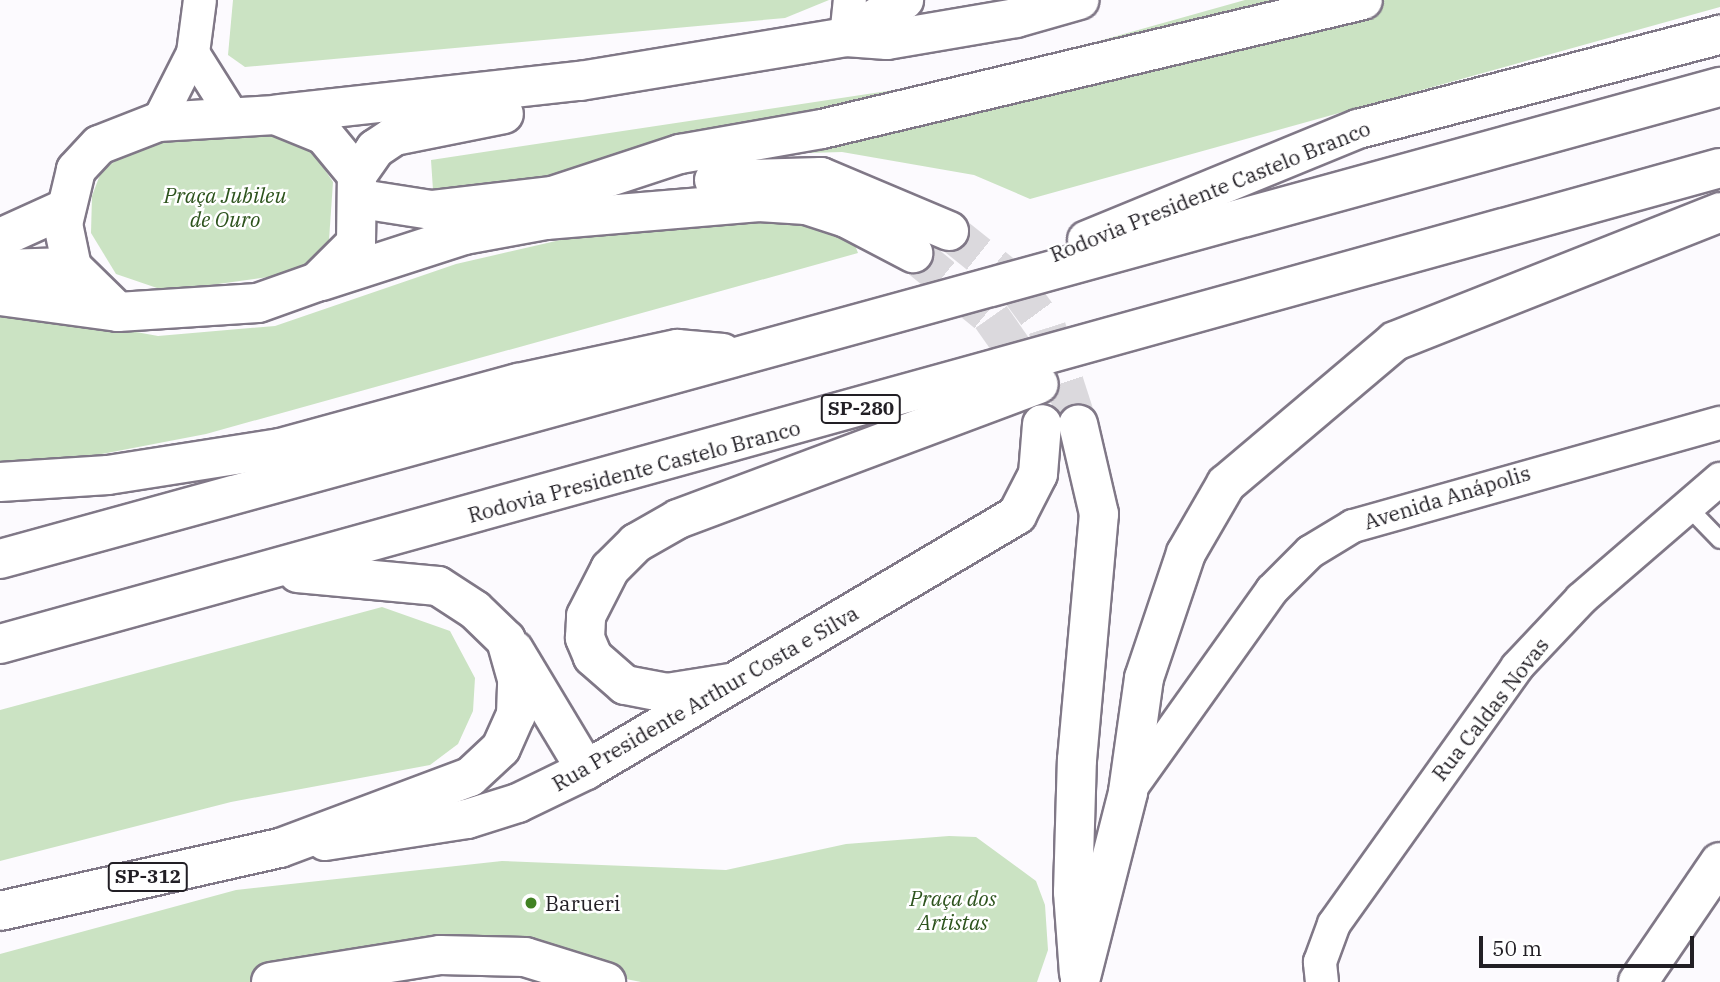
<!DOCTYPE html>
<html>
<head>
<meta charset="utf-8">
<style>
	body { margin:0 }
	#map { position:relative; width:1720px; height:982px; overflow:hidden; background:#fcfafe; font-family:"IBM Plex Serif",serif }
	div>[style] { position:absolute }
	.green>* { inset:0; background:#cbe3c3 }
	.secondary-tunnel>* { height:38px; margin-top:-19px; transform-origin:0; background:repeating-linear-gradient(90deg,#dbd9dd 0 38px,transparent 0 57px) }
	.roads { filter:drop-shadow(2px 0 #807887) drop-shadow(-2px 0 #807887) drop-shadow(0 2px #807887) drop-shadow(0 -2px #807887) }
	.service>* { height:16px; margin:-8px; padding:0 8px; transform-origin:8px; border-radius:8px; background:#fff }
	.minor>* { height:32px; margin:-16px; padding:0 16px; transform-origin:16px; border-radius:16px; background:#fff }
	.tertiary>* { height:38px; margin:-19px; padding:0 19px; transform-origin:19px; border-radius:19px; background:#fff }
	.secondary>* { height:38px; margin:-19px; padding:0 19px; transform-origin:19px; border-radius:19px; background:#fff }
	.primary>* { height:38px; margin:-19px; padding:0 19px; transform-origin:19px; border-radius:19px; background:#fff }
	.motorway>* { height:38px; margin:-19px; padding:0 19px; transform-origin:19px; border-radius:19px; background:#fff }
	.dots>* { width:19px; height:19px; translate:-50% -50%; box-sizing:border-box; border:4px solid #fff; border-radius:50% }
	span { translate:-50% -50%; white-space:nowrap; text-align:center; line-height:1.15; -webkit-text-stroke:5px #fff; paint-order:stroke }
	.shield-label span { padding:2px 5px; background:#fff; border:2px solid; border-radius:5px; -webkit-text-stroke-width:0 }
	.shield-label { font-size:19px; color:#221f25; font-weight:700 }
	.street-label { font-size:21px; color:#221f25 }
	.park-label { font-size:21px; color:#2d531d; font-style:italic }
	.poi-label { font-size:21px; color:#221f25 }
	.left { translate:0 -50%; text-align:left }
	.scale { position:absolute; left:1479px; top:936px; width:215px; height:32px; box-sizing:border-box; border:4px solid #221f25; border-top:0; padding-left:9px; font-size:21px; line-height:24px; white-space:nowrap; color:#221f25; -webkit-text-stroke:5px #fff; paint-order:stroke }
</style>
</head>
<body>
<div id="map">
	<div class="green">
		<div style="clip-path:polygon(233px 0,829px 0,785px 18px,245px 67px,228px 55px)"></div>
		<div style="clip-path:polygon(1245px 0,1720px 0,1720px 7px,1030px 199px,974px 175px,842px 152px,702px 156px,433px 190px,431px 160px,960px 80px)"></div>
		<div style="clip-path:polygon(270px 130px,313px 152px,333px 182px,329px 240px,313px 262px,276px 276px,189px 288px,160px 289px,116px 274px,91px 233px,92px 196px,101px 172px,124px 154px,176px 136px)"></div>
		<div style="clip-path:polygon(797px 214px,853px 240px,858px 253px,206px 434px,34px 467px,0 462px,0 307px,158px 336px,275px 326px,456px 264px,582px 235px)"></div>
		<div style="clip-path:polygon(382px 607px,450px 631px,475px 678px,473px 711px,458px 744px,430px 765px,231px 802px,0 861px,0 710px)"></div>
		<div style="clip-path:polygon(949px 836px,976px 837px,1036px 881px,1045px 905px,1048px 950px,1037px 982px,641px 982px,570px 968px,456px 966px,337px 982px,0 982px,0 954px,236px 890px,502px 861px,726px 870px,846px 844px)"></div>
	</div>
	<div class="secondary-tunnel">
		<div style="left:949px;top:231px;width:83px;rotate:38.7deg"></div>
		<div style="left:1014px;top:283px;width:56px;rotate:53.7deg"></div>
		<div style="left:1047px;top:328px;width:101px;rotate:72.1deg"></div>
		<div style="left:913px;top:253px;width:101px;rotate:39.4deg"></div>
		<div style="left:991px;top:317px;width:45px;rotate:54.9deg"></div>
		<div style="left:1017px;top:354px;width:40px;rotate:71.1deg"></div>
	</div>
	<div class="roads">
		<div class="service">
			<div style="left:1687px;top:506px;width:47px;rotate:45.9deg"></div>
		</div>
		<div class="minor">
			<div style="left:846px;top:37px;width:37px;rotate:-84deg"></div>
			<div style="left:193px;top:53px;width:73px;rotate:57.8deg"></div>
			<div style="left:158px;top:122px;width:77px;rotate:-63.1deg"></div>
			<div style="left:193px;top:53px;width:53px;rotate:-82.5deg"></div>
			<div style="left:1128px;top:792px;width:248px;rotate:-54.5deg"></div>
			<div style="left:1272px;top:590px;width:54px;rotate:-45deg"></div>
			<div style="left:1310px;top:552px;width:50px;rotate:-31.2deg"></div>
			<div style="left:1353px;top:526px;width:381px;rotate:-15.7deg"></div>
			<div style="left:1322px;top:982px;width:20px;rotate:-96deg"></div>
			<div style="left:1320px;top:962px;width:40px;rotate:-69.8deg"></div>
			<div style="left:1334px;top:924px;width:315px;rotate:-54.5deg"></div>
			<div style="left:1517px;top:667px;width:93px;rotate:-46.7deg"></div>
			<div style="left:1581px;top:599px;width:184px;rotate:-40.8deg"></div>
		</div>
		<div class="tertiary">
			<div style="left:1638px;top:982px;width:145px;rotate:-55.7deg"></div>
		</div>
		<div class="secondary">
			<div style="left:846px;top:37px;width:69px;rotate:-32.5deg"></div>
			<div style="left:279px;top:114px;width:303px;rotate:-6.3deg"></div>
			<div style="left:580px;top:81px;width:270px;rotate:-9.4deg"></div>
			<div style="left:846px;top:37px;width:41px;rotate:4.2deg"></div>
			<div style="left:887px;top:40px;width:131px;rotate:-9.7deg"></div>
			<div style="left:1016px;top:18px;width:66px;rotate:-15.9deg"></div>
			<div style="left:357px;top:175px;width:32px;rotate:-55deg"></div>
			<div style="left:375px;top:149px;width:23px;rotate:-34deg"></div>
			<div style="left:394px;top:136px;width:112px;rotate:-11.3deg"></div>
			<div style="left:714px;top:180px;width:107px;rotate:-1.6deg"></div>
			<div style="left:821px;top:177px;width:139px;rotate:22.9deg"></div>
			<div style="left:361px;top:199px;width:71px;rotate:8.9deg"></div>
			<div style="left:431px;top:210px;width:120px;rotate:-6.7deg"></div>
			<div style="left:0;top:238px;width:72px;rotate:-24.4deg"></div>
			<div style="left:0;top:269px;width:72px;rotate:-1.6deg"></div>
			<div style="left:322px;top:281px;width:149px;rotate:-17.9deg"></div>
			<div style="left:464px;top:235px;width:83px;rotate:-10.4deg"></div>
			<div style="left:546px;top:220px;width:214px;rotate:-4.8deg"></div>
			<div style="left:759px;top:202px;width:47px;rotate:3.7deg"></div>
			<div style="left:806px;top:205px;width:42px;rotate:18deg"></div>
			<div style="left:846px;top:218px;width:76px;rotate:27.6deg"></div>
			<div style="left:0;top:296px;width:119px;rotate:7.7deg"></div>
			<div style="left:118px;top:312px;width:140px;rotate:-3.7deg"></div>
			<div style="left:258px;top:303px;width:63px;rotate:-19.6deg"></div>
			<div style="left:317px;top:282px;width:55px;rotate:-45deg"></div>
			<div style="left:356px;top:243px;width:68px;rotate:-89.2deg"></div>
			<div style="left:357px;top:175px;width:52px;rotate:-129.5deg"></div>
			<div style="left:324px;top:135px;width:53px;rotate:-157.8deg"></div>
			<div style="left:275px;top:115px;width:117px;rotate:176.6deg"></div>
			<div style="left:158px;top:122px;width:63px;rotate:158.7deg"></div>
			<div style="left:99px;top:145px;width:34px;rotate:133deg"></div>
			<div style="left:76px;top:170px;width:56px;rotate:103.5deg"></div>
			<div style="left:63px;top:224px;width:44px;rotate:78.2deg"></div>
			<div style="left:72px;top:267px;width:64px;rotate:44.4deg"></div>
			<div style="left:325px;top:841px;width:144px;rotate:-8.8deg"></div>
			<div style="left:467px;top:819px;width:53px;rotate:-17.4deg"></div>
			<div style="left:518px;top:803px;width:76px;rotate:-25.9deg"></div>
			<div style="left:586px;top:770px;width:501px;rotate:-30.61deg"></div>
			<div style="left:1017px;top:515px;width:46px;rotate:-62.9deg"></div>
			<div style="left:1038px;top:474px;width:50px;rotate:-85.4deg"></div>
			<div style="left:1073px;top:892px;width:132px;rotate:-88.3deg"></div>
			<div style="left:1077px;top:760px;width:247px;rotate:-84.9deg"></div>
			<div style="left:1099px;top:514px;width:92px;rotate:-103.1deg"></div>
		</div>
		<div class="primary">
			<div style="left:1073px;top:892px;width:81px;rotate:85.8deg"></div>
			<div style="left:0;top:911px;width:287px;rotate:-12.7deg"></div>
			<div style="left:271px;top:982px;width:171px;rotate:-9.1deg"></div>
			<div style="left:440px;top:955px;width:85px;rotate:1.3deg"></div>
			<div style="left:525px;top:957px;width:85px;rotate:17.2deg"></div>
		</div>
		<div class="motorway">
			<div style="left:555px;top:195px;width:132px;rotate:-18.2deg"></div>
			<div style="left:680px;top:154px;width:144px;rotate:-10deg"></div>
			<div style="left:822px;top:129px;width:556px;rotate:-13.41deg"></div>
			<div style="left:1087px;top:240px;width:293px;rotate:-22.3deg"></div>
			<div style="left:1358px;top:129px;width:374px;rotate:-14.6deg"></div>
			<div style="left:0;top:482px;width:108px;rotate:-3.7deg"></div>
			<div style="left:108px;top:475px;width:174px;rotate:-8.9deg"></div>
			<div style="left:280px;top:448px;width:247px;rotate:-15.3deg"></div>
			<div style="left:518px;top:383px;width:163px;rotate:-12.1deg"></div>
			<div style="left:677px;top:349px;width:46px;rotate:5deg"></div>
			<div style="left:0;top:559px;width:1784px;rotate:-15.35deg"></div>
			<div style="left:0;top:644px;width:1785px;rotate:-15.47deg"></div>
			<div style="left:514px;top:650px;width:140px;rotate:59deg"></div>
			<div style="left:730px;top:683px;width:64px;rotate:171deg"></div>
			<div style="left:667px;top:693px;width:43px;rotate:-169.2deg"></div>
			<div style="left:625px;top:685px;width:43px;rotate:-138.8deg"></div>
			<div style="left:593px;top:657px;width:21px;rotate:-113deg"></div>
			<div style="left:585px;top:638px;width:22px;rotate:-87deg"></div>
			<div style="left:586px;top:616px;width:53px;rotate:-62.9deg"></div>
			<div style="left:610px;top:569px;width:37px;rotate:-45deg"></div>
			<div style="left:636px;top:543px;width:48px;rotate:-29.7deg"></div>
			<div style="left:678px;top:519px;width:385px;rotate:-20.5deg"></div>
			<div style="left:280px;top:848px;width:203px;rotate:-20.5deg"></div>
			<div style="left:470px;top:777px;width:42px;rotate:-43.1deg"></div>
			<div style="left:501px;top:748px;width:36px;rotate:-66deg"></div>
			<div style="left:516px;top:715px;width:36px;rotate:-88deg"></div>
			<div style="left:517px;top:679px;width:41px;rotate:-105.8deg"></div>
			<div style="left:506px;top:640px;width:43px;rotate:-135.9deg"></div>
			<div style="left:475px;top:610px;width:44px;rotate:-147deg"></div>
			<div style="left:438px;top:586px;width:141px;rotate:-174.7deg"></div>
			<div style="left:1080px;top:981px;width:195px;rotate:-75.7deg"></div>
			<div style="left:1128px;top:792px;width:115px;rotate:-82deg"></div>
			<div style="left:1144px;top:678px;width:132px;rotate:-71.4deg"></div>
			<div style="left:1186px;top:553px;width:80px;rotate:-59.9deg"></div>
			<div style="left:1226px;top:484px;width:221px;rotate:-40.2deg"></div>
			<div style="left:1395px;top:341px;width:350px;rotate:-21.6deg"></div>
		</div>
	</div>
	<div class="dots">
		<div style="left:531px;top:903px;background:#418223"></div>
	</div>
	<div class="shield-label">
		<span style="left:861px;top:409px">SP-280</span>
		<span style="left:148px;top:877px">SP-312</span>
	</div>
	<div class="street-label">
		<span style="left:1210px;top:191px;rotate:-22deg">Rodovia Presidente Castelo Branco</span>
		<span style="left:634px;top:471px;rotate:-15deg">Rodovia Presidente Castelo Branco</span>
		<span style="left:1447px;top:497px;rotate:-17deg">Avenida Anápolis</span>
		<span style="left:705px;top:698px;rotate:-30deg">Rua Presidente Arthur Costa e Silva</span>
		<span style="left:1490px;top:709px;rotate:-52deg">Rua Caldas Novas</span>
	</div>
	<div class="park-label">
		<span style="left:225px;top:207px">Praça Jubileu<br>de Ouro</span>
		<span style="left:953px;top:910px">Praça dos<br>Artistas</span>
	</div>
	<div class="poi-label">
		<span class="left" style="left:545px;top:903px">Barueri</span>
	</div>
	<div class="scale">50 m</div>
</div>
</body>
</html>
